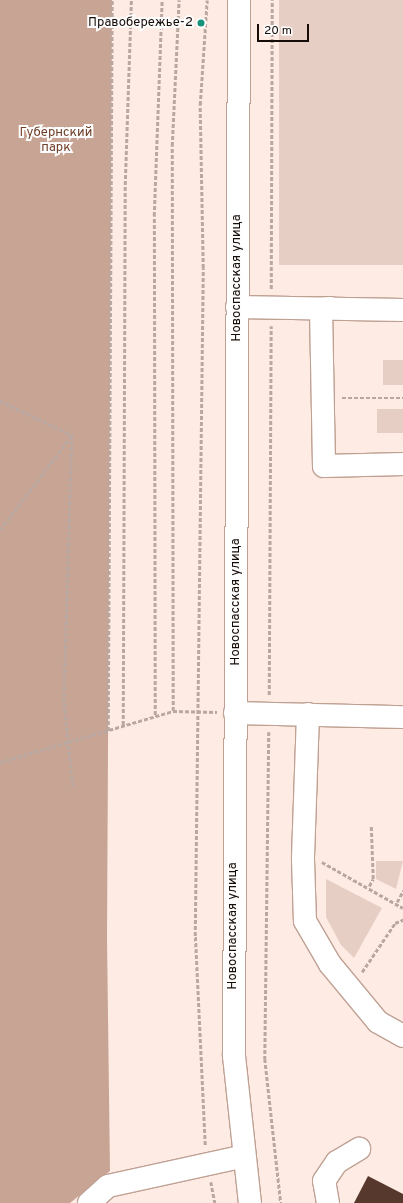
<!DOCTYPE html>
<html>
<head>
<meta charset="utf-8">
<style>
	body { margin:0 }
	#map { position:relative; width:403px; height:1203px; overflow:hidden; background:#feebe3; font-family:Overpass,sans-serif }
	div>[style] { position:absolute }
	.green>* { inset:0; background:#e6cec4; transform-origin:0 0 }
	.forest>* { inset:0; background:#c7a494 }
	.building>* { inset:0; background:#56392c }
	.path>* { height:2.5px; margin-top:-1.25px; transform-origin:0; background:repeating-linear-gradient(90deg,#b8a8a1 0 4px,transparent 0 6px) }
	.roads { filter:drop-shadow(1px 0 #bfa194) drop-shadow(-1px 0 #bfa194) drop-shadow(0 1px #bfa194) drop-shadow(0 -1px #bfa194) }
	.minor>* { height:22px; margin:-11px; padding:0 11px; transform-origin:11px; border-radius:11px; background:#fff }
	.dots>* { width:11px; height:11px; translate:-50% -50%; box-sizing:border-box; border:2px solid #fdfdfd; border-radius:50% }
	span { translate:-50% -50%; white-space:nowrap; text-align:center; line-height:1.15; -webkit-text-stroke:4px #fdfdfd; paint-order:stroke }
	.poi-label { font-size:13px; color:#160c08 }
	.right { translate:-100% -50%; text-align:right }
	.park-label { font-size:13px; color:#6f3f28 }
	.street-label { font-size:13px; color:#160c08 }
	.scale { position:absolute; left:257px; top:24px; width:52px; height:18px; box-sizing:border-box; border:2px solid #160c08; border-top:0; padding-left:5px; font-size:12px; line-height:14px; white-space:nowrap; color:#160c08; -webkit-text-stroke:3px #fdfdfd; paint-order:stroke }
</style>
</head>
<body>
<div id="map">
	<div class="green">
		<div style="left:279px;top:0;width:124px;height:265px"></div>
		<div style="left:403px;top:360px;width:25px;height:20px;rotate:90deg"></div>
		<div style="left:403px;top:409px;width:24px;height:26px;rotate:90deg"></div>
		<div style="clip-path:polygon(376px 861px,403px 861px,396px 889px,376px 879px)"></div>
		<div style="clip-path:polygon(326px 879px,382px 908px,354px 958px,341px 945px,326px 917px)"></div>
	</div>
	<div class="forest">
		<div style="clip-path:polygon(0 0,112px 0,107px 938px,110px 1171px,70px 1203px,0 1203px)"></div>
	</div>
	<div class="building">
		<div style="clip-path:polygon(368px 1176px,403px 1194px,403px 1203px,354px 1203px)"></div>
	</div>
	<div class="path">
		<div style="left:271px;top:289px;width:289px;rotate:-89.8deg"></div>
		<div style="left:342px;top:398px;width:61px"></div>
		<div style="left:0;top:401px;width:80px;rotate:25.3deg"></div>
		<div style="left:72px;top:435px;width:263px;rotate:91.7deg"></div>
		<div style="left:64px;top:698px;width:88px;rotate:84.2deg"></div>
		<div style="left:0;top:530px;width:119px;rotate:-52.8deg"></div>
		<div style="left:269px;top:695px;width:369px;rotate:-89.7deg"></div>
		<div style="left:173px;top:711px;width:565px;rotate:-90.1deg"></div>
		<div style="left:172px;top:146px;width:146px;rotate:-87.3deg"></div>
		<div style="left:155px;top:715px;width:499px;rotate:-90.1deg"></div>
		<div style="left:154px;top:216px;width:216px;rotate:-87.9deg"></div>
		<div style="left:123px;top:725px;width:540px;rotate:-89.79deg"></div>
		<div style="left:125px;top:185px;width:185px;rotate:-88.1deg"></div>
		<div style="left:108px;top:731px;width:731px;rotate:-89.69deg"></div>
		<div style="left:269px;top:732px;width:327px;rotate:90.7deg"></div>
		<div style="left:265px;top:1059px;width:145px;rotate:83.7deg"></div>
		<div style="left:0;top:762px;width:180px;rotate:-16.4deg"></div>
		<div style="left:173px;top:711px;width:44px;rotate:1.3deg"></div>
		<div style="left:322px;top:862px;width:93px;rotate:29.6deg"></div>
		<div style="left:369px;top:886px;width:8px;rotate:-60deg"></div>
		<div style="left:373px;top:879px;width:54px;rotate:-92.1deg"></div>
		<div style="left:397px;top:902px;width:13px;rotate:-61deg"></div>
		<div style="left:362px;top:972px;width:59px;rotate:-56deg"></div>
		<div style="left:395px;top:923px;width:9px;rotate:-21deg"></div>
		<div style="left:205px;top:1145px;width:209px;rotate:-92.7deg"></div>
		<div style="left:195px;top:936px;width:668px;rotate:-89.31deg"></div>
		<div style="left:203px;top:268px;width:163px;rotate:-91.1deg"></div>
		<div style="left:200px;top:105px;width:105px;rotate:-86.2deg"></div>
		<div style="left:211px;top:1182px;width:21px;rotate:79deg"></div>
	</div>
	<div class="roads">
		<div class="minor">
			<div style="left:239px;top:0;width:1056px;rotate:90.27deg"></div>
			<div style="left:234px;top:1056px;width:148px;rotate:83.8deg"></div>
			<div style="left:237px;top:307px;width:166px;rotate:1deg"></div>
			<div style="left:330px;top:308px;width:9px;rotate:174deg"></div>
			<div style="left:321px;top:309px;width:157px;rotate:88.9deg"></div>
			<div style="left:324px;top:466px;width:79px;rotate:-1.5deg"></div>
			<div style="left:235px;top:713px;width:168px;rotate:1.4deg"></div>
			<div style="left:308px;top:714px;width:145px;rotate:92deg"></div>
			<div style="left:303px;top:859px;width:62px;rotate:88.2deg"></div>
			<div style="left:305px;top:921px;width:50px;rotate:59.8deg"></div>
			<div style="left:330px;top:964px;width:75px;rotate:50.4deg"></div>
			<div style="left:378px;top:1022px;width:29px;rotate:29deg"></div>
			<div style="left:89px;top:1203px;width:25px;rotate:-42deg"></div>
			<div style="left:108px;top:1186px;width:139px;rotate:-12.4deg"></div>
			<div style="left:328px;top:1203px;width:22px;rotate:-100deg"></div>
			<div style="left:324px;top:1181px;width:23px;rotate:-56deg"></div>
			<div style="left:337px;top:1162px;width:26px;rotate:-31deg"></div>
		</div>
	</div>
	<div class="dots">
		<div style="left:201px;top:23px;background:#189278"></div>
	</div>
	<div class="poi-label">
		<span class="right" style="left:193px;top:23px">Правобережье-2</span>
	</div>
	<div class="park-label">
		<span style="left:56px;top:141px">Губернский<br>парк</span>
	</div>
	<div class="street-label">
		<span style="left:237px;top:278px;rotate:-90deg">Новоспасская улица</span>
		<span style="left:236px;top:602px;rotate:-90deg">Новоспасская улица</span>
		<span style="left:233px;top:926px;rotate:-90deg">Новоспасская улица</span>
	</div>
	<div class="scale">20 m</div>
</div>
</body>
</html>
